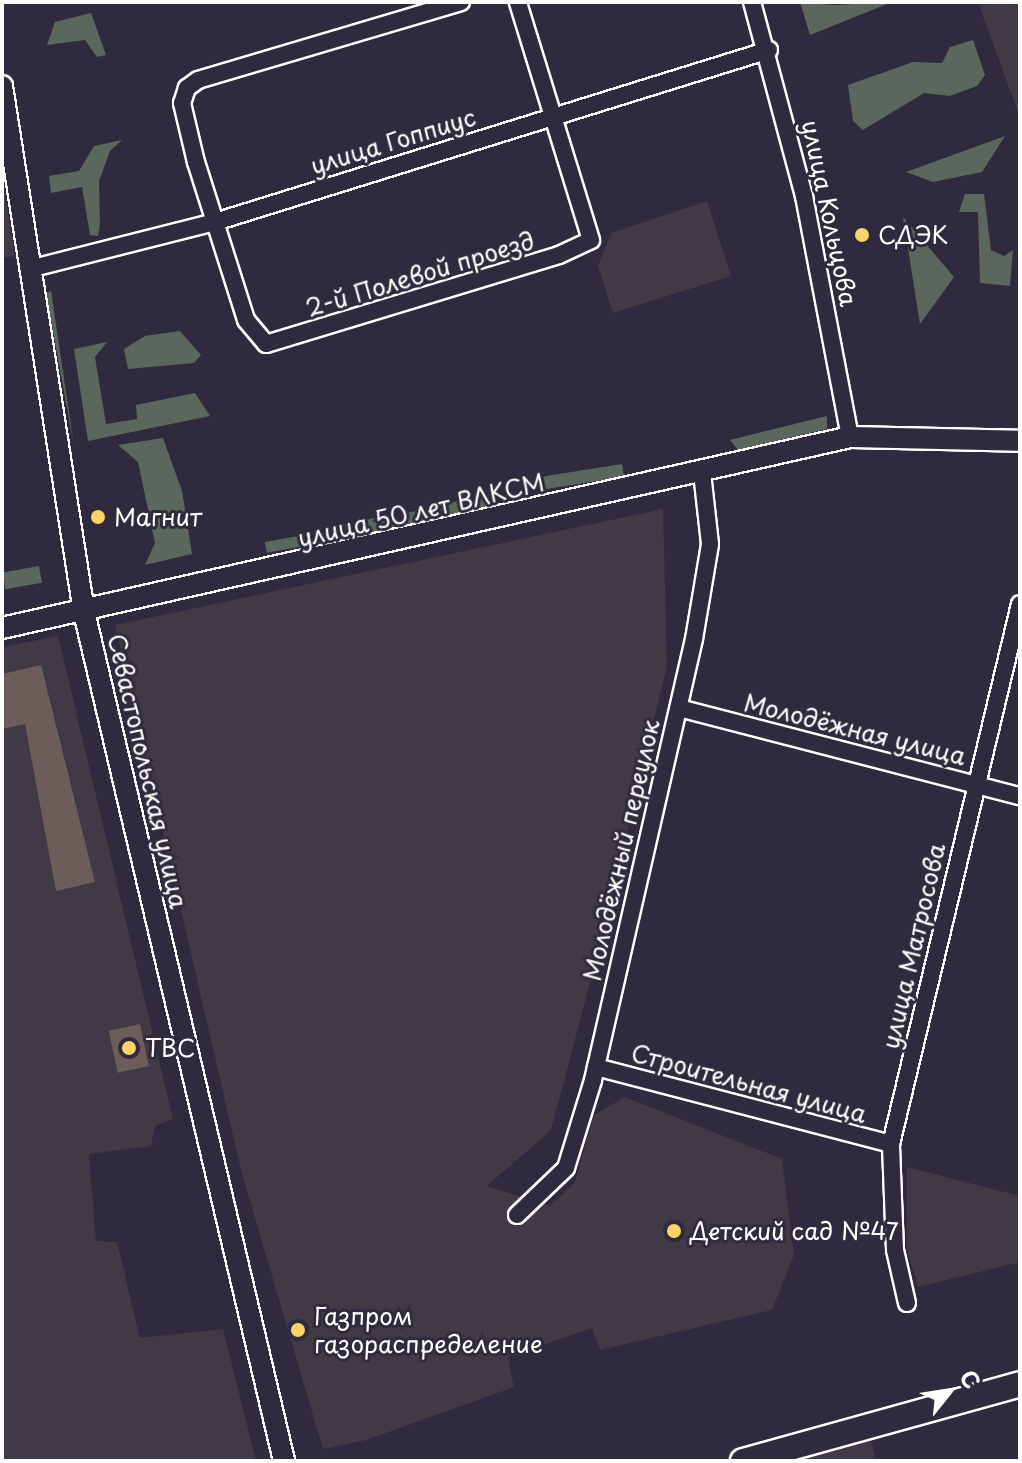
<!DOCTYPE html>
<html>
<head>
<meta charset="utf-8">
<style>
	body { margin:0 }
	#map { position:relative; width:1022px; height:1463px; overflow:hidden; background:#2f2a3d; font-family:"Playpen Sans",sans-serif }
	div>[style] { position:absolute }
	.built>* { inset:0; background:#413946 }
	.green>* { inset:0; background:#5b675c; transform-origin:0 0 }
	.building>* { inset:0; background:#6c5d5a; transform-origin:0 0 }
	.roads { filter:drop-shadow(2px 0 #fff) drop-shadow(-2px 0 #fff) drop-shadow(0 2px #fff) drop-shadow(0 -2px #fff) }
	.minor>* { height:16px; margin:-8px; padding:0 8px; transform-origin:8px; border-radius:8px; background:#2f2a3d }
	.tertiary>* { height:20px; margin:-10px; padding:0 10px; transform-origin:10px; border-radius:10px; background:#2f2a3d }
	.secondary>* { height:24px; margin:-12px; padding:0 12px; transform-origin:12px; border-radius:12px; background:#2f2a3d }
	.dots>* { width:22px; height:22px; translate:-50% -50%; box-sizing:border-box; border:4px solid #2f2a3d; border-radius:50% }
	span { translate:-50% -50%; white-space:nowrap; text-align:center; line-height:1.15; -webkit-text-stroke:6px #2f2a3d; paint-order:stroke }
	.street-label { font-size:24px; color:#fff }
	.poi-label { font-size:24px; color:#fff }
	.left { translate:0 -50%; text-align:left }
	.frame { position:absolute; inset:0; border:4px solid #fff; pointer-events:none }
	.north { position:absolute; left:910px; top:1351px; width:80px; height:80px; -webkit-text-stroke:6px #2f2a3d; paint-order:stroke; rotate:60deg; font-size:22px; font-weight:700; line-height:32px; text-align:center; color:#fff }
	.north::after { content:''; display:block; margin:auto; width:28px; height:36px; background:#fff; clip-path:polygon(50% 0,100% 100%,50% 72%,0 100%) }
</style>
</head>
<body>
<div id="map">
	<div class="built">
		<div style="clip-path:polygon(978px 2px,1020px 2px,1019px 115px)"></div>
		<div style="clip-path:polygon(2px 174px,15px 256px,2px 258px)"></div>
		<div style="clip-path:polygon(707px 201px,731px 276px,613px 313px,598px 266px,611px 233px)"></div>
		<div style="clip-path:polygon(663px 509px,667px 667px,589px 987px,551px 1130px,487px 1186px,550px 1206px,575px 1182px,594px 1115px,625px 1097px,782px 1159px,794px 1255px,772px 1310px,600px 1350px,592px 1328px,508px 1357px,514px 1387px,366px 1440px,323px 1449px,242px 1174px,115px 625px)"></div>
		<div style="clip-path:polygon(58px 636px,173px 1119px,155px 1126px,151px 1146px,89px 1154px,96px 1241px,117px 1242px,140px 1338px,223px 1329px,256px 1461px,2px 1461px,2px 647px)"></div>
		<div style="clip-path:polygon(907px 1167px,1020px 1196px,1020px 1262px,918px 1287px,907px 1249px)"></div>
		<div style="clip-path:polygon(871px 1440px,876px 1461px,790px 1461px)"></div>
	</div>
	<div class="green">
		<div style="clip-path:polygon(800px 2px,835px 5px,892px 2px,810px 35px)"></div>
		<div style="clip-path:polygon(91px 13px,106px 55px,97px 57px,85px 40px,47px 45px,55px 22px)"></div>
		<div style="clip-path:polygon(973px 40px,985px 75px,977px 86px,950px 96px,924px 93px,863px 130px,853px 121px,848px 85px,913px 62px,942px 63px,950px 47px)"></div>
		<div style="clip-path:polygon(1005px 136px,982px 172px,933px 182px,906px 172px)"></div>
		<div style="clip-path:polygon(122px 140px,110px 151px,99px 181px,100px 223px,98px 236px,90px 235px,82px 187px,51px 193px,49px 176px,79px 171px,94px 146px)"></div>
		<div style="clip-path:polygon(965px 194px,984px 194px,991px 250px,1004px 256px,1013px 250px,1010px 286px,980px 283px,978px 212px,959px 212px)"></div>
		<div style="clip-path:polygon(903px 217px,954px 277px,920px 324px)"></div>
		<div style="clip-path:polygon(51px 291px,74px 446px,46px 293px)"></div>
		<div style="clip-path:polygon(180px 331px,201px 355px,194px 363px,128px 369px,124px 349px,145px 336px)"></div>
		<div style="clip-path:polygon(107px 342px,95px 357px,106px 424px,137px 419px,136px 405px,195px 393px,210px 416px,88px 441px,74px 349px)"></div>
		<div style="clip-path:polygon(827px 416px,827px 429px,738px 450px,730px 440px)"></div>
		<div style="clip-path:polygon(163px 438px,182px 491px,192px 554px,145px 565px,155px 543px,138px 462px,118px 445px)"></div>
		<div style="left:622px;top:464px;width:13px;height:80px;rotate:81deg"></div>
		<div style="left:489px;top:494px;width:13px;height:86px;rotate:77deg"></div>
		<div style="clip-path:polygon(396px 513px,394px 528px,340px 540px,331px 528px)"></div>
		<div style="left:321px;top:532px;width:11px;height:57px;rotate:80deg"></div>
		<div style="left:39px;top:566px;width:17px;height:37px;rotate:80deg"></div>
	</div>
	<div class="building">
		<div style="clip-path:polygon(41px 665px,95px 882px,56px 891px,25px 724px,2px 729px,2px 674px)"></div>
		<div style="left:140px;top:1024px;width:43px;height:32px;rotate:78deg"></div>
	</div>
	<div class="roads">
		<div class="minor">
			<div style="left:461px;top:2px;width:274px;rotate:163.5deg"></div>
			<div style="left:198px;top:80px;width:14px;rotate:144deg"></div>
			<div style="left:187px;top:88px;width:16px;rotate:108deg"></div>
			<div style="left:182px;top:103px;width:61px;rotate:76.7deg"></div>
			<div style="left:196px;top:162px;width:166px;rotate:72.4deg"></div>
			<div style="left:246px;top:320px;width:31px;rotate:50deg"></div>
			<div style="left:266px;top:344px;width:306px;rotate:-16.9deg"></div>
			<div style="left:559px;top:255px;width:35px;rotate:-25deg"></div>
			<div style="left:591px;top:240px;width:249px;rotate:-107.1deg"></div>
			<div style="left:752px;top:2px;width:201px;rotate:75deg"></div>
			<div style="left:804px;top:196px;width:245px;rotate:79.2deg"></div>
			<div style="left:29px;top:269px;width:192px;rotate:-14.2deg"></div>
			<div style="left:215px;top:222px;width:580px;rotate:-17.25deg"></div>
			<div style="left:679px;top:708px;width:352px;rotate:14.5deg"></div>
			<div style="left:596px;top:1067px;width:305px;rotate:14.6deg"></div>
			<div style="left:517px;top:1215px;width:68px;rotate:-43.8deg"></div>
			<div style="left:566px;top:1168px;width:92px;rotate:-72.9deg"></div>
			<div style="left:593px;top:1080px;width:452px;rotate:-77.1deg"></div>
			<div style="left:694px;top:639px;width:96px;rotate:-80.4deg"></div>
			<div style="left:710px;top:544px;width:71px;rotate:-96.4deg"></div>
			<div style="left:907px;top:1303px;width:54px;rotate:-102.8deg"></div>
			<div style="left:895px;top:1250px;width:106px;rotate:-92.2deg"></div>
			<div style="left:891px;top:1144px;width:555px;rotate:-76.56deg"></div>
		</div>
		<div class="tertiary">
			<div style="left:2px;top:86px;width:532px;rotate:81.14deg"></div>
			<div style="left:84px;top:612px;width:872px;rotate:76.74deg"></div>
			<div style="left:2px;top:628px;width:869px;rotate:-12.69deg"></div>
			<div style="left:850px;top:437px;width:170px;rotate:1.3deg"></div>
		</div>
		<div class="secondary">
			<div style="left:743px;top:1461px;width:288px;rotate:-15.5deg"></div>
		</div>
	</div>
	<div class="dots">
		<div style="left:862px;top:235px;background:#ffd166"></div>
		<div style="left:98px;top:517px;background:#ffd166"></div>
		<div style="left:129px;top:1048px;background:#ffd166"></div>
		<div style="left:674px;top:1231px;background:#ffd166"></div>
		<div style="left:298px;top:1330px;background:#ffd166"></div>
	</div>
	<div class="street-label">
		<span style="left:393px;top:141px;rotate:-17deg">улица Гоппиус</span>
		<span style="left:830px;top:213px;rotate:78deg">улица Кольцова</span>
		<span style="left:420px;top:274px;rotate:-17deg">2-й Полевой проезд</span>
		<span style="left:421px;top:510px;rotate:-13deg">улица 50 лет ВЛКСМ</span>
		<span style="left:855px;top:729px;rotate:14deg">Молодёжная улица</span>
		<span style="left:148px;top:771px;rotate:77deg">Севастопольская улица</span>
		<span style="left:621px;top:850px;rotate:-77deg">Молодёжный переулок</span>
		<span style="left:913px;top:946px;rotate:-77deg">улица Матросова</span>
		<span style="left:749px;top:1083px;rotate:15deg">Строительная улица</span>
	</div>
	<div class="poi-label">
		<span class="left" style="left:878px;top:235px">СДЭК</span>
		<span class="left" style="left:114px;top:517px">Магнит</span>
		<span class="left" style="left:145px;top:1048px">ТВС</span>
		<span class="left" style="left:690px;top:1231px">Детский сад №47</span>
		<span class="left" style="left:314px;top:1330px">Газпром<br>газораспределение</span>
	</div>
	<div class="frame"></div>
	<div class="north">С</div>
</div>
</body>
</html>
